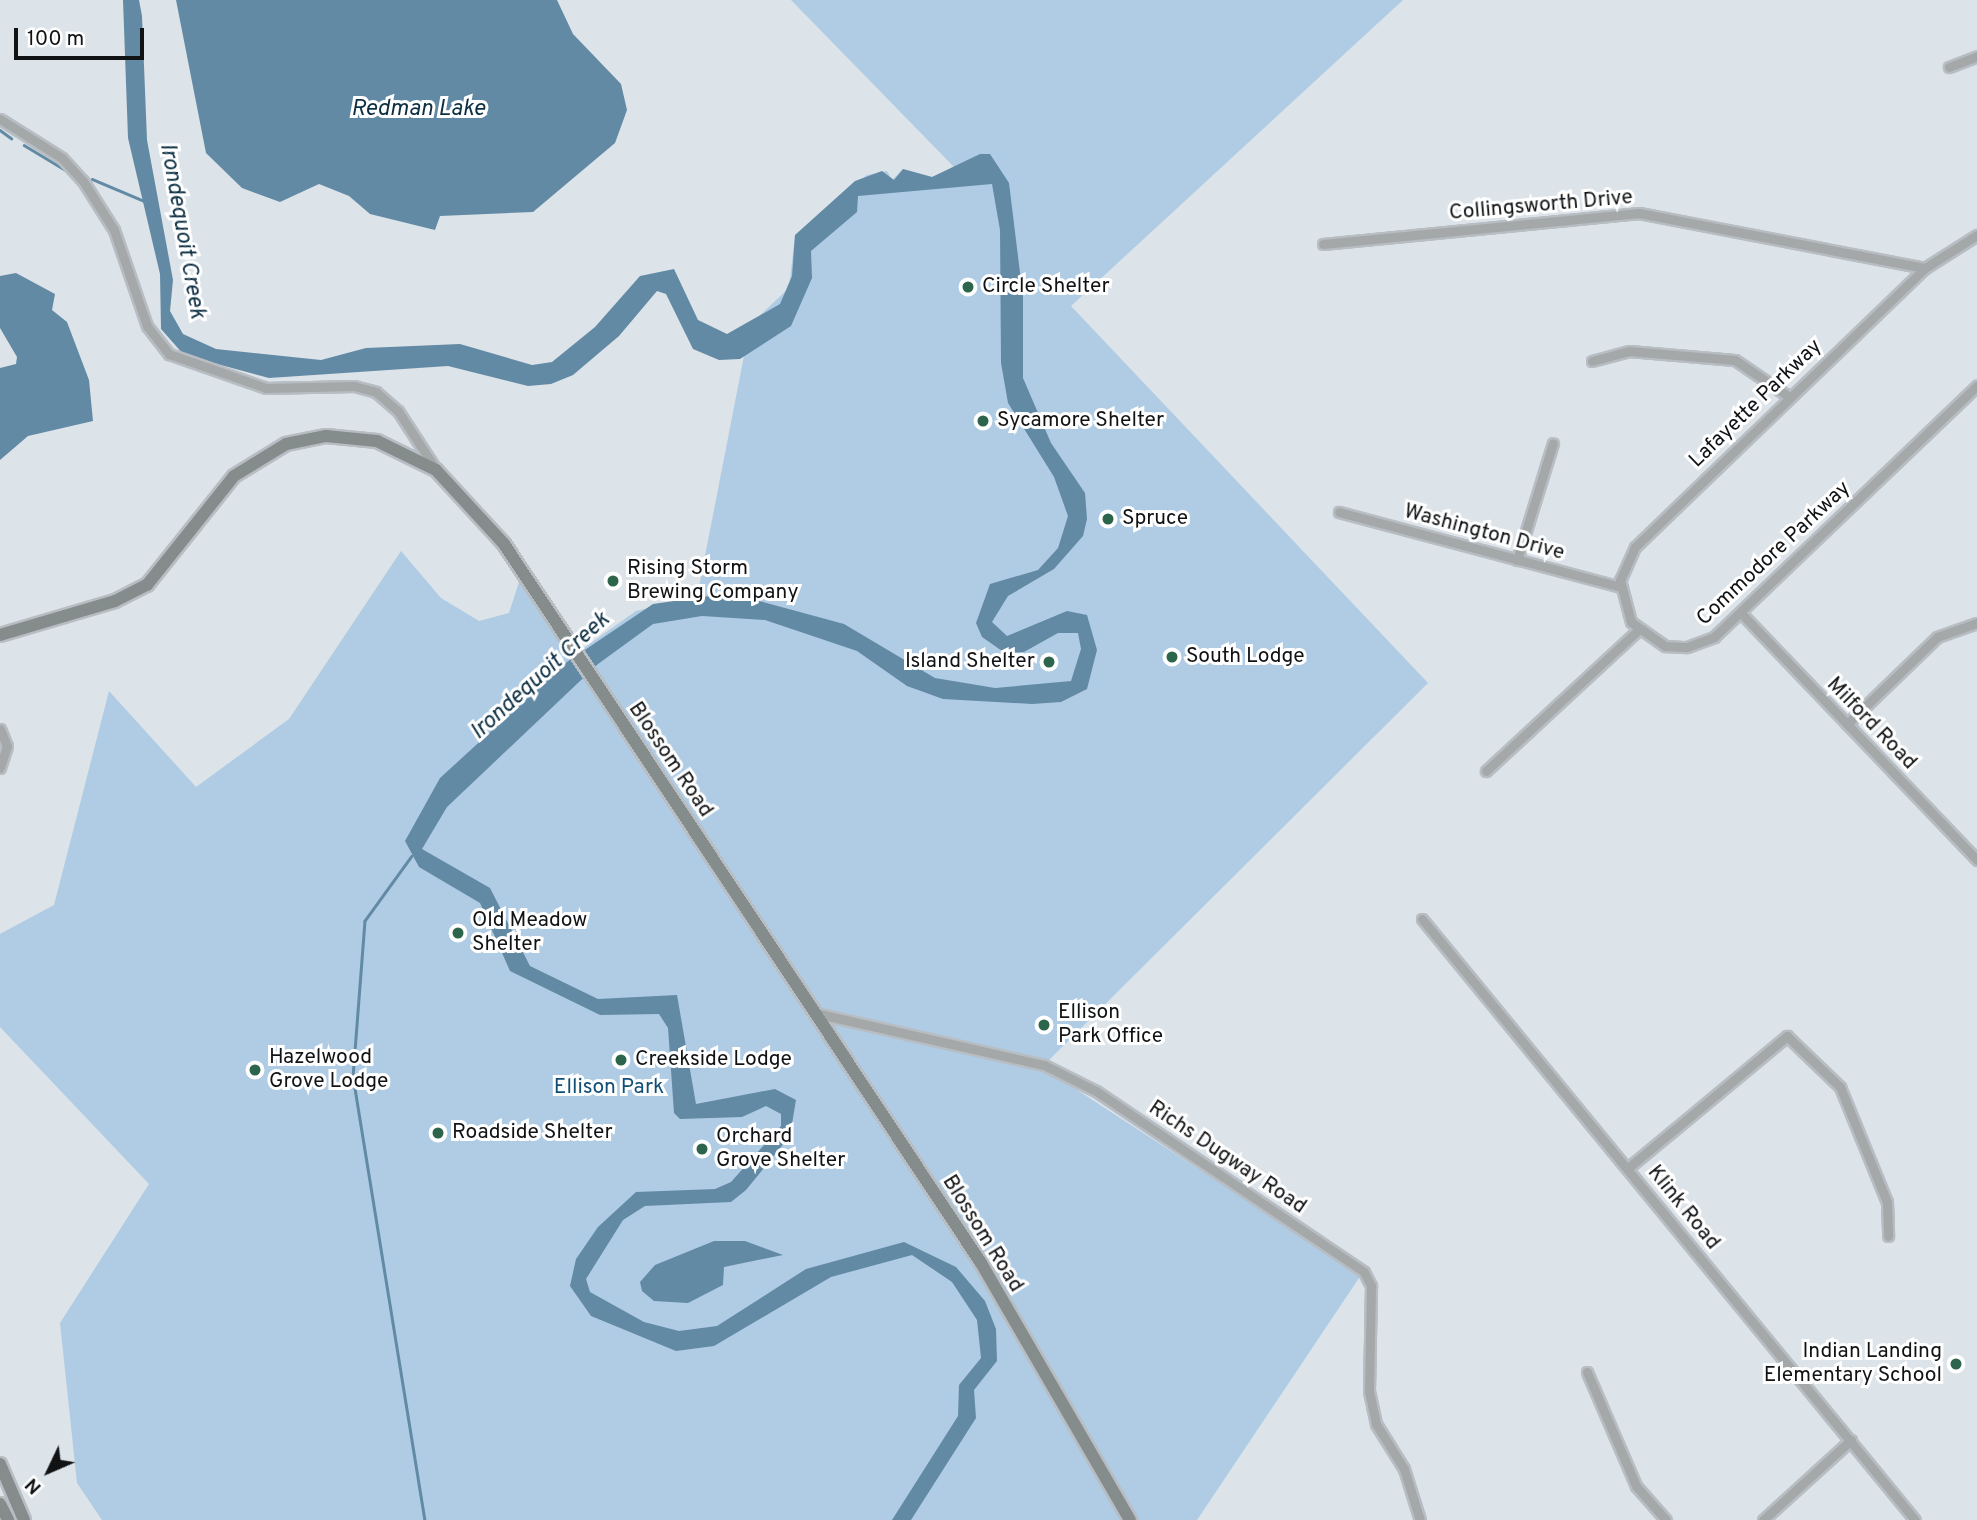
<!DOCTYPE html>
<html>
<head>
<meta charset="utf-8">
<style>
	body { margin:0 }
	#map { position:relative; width:1977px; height:1520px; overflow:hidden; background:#dce3e9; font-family:Overpass,sans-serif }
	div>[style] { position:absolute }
	.green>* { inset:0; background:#afcce4 }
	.water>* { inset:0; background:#638aa5 }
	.stream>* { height:2.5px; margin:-1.25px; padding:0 1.25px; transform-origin:1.25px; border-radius:1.25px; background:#638aa5 }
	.roads { filter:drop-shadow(2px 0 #b7bdc3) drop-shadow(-2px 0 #b7bdc3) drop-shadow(0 2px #b7bdc3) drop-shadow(0 -2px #b7bdc3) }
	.street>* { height:9px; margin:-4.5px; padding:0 4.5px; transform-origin:4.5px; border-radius:4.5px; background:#a4a8a8 }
	.secondary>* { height:12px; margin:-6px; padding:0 6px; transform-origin:6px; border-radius:6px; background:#858c8c }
	.dots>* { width:19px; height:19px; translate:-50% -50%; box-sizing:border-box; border:4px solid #fff; border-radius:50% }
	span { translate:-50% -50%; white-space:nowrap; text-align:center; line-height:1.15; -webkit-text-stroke:6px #fff; paint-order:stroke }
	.street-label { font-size:21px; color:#101214 }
	.poi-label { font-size:21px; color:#101214 }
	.left { translate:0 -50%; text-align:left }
	.right { translate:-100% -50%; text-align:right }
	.park-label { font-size:21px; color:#114e76 }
	.water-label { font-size:23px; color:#0d2f43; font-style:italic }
	.north { position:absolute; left:14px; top:1436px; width:70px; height:70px; -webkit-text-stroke:5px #fff; paint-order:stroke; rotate:226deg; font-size:19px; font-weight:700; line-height:28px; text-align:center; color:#101214 }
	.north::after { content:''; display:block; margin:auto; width:24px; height:32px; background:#101214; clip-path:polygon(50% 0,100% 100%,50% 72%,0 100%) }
	.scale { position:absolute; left:14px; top:28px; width:130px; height:32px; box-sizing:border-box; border:4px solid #101214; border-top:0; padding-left:9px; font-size:21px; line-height:24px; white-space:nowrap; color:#101214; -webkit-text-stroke:5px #fff; paint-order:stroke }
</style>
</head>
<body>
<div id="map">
	<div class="green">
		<div style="clip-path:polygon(791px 0,1403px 0,1071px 306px,1428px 683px,1042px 1067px,1361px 1275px,1197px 1520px,102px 1520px,77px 1483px,60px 1323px,149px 1184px,0 1027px,0 934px,54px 905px,109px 691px,196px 787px,289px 719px,401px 551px,441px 598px,479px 621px,509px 613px,519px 582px,571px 657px,636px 611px,697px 597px,750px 325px,789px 288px,795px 235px,867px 175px,887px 171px,892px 180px,903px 169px,932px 177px,955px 168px)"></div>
	</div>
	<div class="water">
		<div style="clip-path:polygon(123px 0,139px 0,142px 16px,147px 140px,173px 280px,170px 311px,183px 334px,216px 349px,321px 360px,366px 348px,460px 344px,532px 365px,552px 362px,595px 327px,640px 276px,674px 269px,698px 320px,727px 334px,780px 304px,792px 276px,795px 235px,855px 181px,882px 171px,894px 180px,903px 169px,932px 177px,980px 154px,990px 154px,1009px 183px,1023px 297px,1023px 378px,1051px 443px,1085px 493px,1087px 519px,1083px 536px,1054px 569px,1008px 596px,992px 622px,1007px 636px,1067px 611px,1087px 615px,1097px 650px,1087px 689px,1061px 702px,1032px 704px,943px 699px,907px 686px,857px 651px,765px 620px,702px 616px,653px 624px,598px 664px,447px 807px,422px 849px,490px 888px,530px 966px,598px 999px,677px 995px,696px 1104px,775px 1089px,796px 1100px,790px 1136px,746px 1190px,731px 1202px,645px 1206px,623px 1220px,586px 1279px,590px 1292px,644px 1322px,679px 1331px,717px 1326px,806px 1269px,904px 1242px,956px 1267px,985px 1301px,996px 1329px,997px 1361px,974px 1390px,976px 1418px,911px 1520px,892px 1520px,958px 1416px,959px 1385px,981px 1358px,977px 1320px,952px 1282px,912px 1255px,831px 1277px,714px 1346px,676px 1351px,591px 1316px,570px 1286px,576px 1259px,598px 1227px,636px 1192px,715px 1189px,731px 1182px,781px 1126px,781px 1114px,766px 1106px,742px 1117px,680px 1119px,674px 1113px,668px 1028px,659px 1014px,600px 1015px,510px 971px,480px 903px,419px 867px,405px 841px,440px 778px,567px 662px,653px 604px,730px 593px,844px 624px,935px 678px,995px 688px,1071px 681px,1081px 649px,1078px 633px,1058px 633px,1024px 652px,1005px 653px,982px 637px,976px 623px,990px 584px,1038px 570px,1058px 548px,1068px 516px,1054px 477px,1008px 403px,1001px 363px,1000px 230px,992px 184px,858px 196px,857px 212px,811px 251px,812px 278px,791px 326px,740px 359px,719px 360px,693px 349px,666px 294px,657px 291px,619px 336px,573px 375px,551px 384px,528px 386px,448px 366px,269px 378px,184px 355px,161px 329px,160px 274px,128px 138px)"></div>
		<div style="clip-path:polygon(176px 0,557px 0,573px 34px,621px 84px,627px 110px,615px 143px,533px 212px,440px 216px,435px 230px,370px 214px,349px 196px,319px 184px,280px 202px,242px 188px,206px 153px)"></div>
		<div style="clip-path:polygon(16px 273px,55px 294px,52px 310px,67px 322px,89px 380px,93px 421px,28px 436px,0 460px,0 368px,16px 364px,17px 357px,0 328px,0 276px)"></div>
		<div style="clip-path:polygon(714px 1241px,745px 1241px,783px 1255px,724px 1267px,723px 1285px,688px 1303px,654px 1301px,642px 1291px,640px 1282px,655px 1265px)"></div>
	</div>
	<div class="stream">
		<div style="left:0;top:130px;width:14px;rotate:36deg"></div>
		<div style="left:24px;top:145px;width:47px;rotate:31deg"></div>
		<div style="left:92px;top:179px;width:56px;rotate:22.9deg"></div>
		<div style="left:412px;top:856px;width:80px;rotate:125.9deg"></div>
		<div style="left:365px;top:921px;width:155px;rotate:94.4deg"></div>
		<div style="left:353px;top:1076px;width:450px;rotate:80.8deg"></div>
	</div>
	<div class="roads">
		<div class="street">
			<div style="left:1949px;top:67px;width:30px;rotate:-21deg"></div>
			<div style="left:0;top:119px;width:73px;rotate:32.2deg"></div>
			<div style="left:62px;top:158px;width:31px;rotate:48deg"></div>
			<div style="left:83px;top:181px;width:58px;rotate:57.7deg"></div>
			<div style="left:114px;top:230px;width:102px;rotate:71deg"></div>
			<div style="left:147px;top:326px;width:36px;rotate:52deg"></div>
			<div style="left:169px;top:354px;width:103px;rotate:19.3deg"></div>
			<div style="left:266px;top:388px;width:88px;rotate:-1.3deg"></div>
			<div style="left:354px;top:386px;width:23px;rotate:15deg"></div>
			<div style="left:376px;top:392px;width:29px;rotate:41deg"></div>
			<div style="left:398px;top:411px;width:68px;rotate:57deg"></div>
			<div style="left:1977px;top:235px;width:62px;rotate:147.6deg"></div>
			<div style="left:1925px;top:268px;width:402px;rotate:136.1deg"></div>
			<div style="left:1635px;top:547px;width:36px;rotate:114deg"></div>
			<div style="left:1620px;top:580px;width:43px;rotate:75.3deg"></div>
			<div style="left:1631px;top:622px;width:42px;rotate:35.2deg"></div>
			<div style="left:1665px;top:646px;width:22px;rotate:3deg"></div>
			<div style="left:1687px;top:647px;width:29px;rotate:-20deg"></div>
			<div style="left:1714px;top:637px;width:364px;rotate:-43.7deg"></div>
			<div style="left:1323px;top:244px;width:318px;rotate:-5.6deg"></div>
			<div style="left:1639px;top:213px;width:291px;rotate:10.9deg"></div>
			<div style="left:1592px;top:361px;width:38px;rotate:-15deg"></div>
			<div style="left:1629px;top:351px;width:106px;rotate:4.9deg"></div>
			<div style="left:1735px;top:360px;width:64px;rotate:34.2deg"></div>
			<div style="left:1339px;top:512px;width:291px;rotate:14.9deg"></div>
			<div style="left:1517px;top:560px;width:122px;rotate:-72.9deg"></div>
			<div style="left:1741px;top:613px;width:342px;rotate:46.3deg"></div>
			<div style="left:1847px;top:724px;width:125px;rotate:-44deg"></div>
			<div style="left:1937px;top:637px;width:42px;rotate:-19.3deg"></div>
			<div style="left:0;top:729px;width:18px;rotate:68deg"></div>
			<div style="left:7px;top:746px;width:23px;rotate:108deg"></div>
			<div style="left:1486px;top:771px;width:207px;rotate:-42.8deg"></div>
			<div style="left:1422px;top:919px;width:777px;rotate:50.64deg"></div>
			<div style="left:815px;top:1013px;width:235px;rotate:12.8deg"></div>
			<div style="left:1044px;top:1065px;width:58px;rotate:26.6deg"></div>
			<div style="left:1096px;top:1091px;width:323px;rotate:34deg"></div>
			<div style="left:1364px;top:1272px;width:16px;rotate:63deg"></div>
			<div style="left:1371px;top:1286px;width:105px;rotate:91.1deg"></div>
			<div style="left:1369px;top:1391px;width:34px;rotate:78deg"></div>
			<div style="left:1376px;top:1424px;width:53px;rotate:58.1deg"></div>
			<div style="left:1404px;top:1469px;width:53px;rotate:72.6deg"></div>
			<div style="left:1628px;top:1168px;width:207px;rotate:-39.7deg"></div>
			<div style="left:1787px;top:1036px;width:74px;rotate:43.9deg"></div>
			<div style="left:1840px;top:1087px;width:124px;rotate:67.8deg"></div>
			<div style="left:1887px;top:1202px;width:34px;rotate:88deg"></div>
			<div style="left:1587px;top:1372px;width:124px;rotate:66.7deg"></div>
			<div style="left:1636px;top:1486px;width:45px;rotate:48.6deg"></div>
			<div style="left:1763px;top:1520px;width:119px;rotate:-42.3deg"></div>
		</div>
		<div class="secondary">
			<div style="left:0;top:635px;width:120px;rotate:-16.5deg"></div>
			<div style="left:115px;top:601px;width:36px;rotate:-27deg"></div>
			<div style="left:147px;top:585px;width:139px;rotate:-51.4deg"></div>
			<div style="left:234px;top:476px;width:61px;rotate:-31.6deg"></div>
			<div style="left:286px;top:444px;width:41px;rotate:-11.3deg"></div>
			<div style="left:326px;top:436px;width:51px;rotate:5.6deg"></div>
			<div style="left:377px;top:441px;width:66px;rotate:26.2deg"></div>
			<div style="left:436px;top:470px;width:100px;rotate:47.4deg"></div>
			<div style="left:504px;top:544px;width:863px;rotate:56.44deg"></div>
			<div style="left:981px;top:1263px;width:297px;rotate:59.9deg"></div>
			<div style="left:0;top:1464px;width:61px;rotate:66.8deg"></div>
			<div style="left:0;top:1504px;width:18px;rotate:63deg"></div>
		</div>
	</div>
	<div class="dots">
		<div style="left:968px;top:287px;background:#2d654c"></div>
		<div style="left:983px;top:421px;background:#2d654c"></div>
		<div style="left:1108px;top:519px;background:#2d654c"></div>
		<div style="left:613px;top:581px;background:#2d654c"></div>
		<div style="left:1172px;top:657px;background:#2d654c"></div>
		<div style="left:1049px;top:662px;background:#2d654c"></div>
		<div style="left:458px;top:933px;background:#2d654c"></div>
		<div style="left:1044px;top:1025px;background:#2d654c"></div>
		<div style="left:621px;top:1060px;background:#2d654c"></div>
		<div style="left:255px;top:1070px;background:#2d654c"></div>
		<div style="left:438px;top:1133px;background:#2d654c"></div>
		<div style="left:702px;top:1149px;background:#2d654c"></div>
		<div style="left:1956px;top:1364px;background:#2d654c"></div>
	</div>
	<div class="street-label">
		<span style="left:1541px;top:206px;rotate:-5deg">Collingsworth Drive</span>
		<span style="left:1756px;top:404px;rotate:-44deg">Lafayette Parkway</span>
		<span style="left:1484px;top:533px;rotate:15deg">Washington Drive</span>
		<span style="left:1774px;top:554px;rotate:-43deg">Commodore Parkway</span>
		<span style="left:1871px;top:724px;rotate:46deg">Milford Road</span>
		<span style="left:670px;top:760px;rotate:56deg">Blossom Road</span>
		<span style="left:1227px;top:1158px;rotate:34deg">Richs Dugway Road</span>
		<span style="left:1683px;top:1208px;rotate:51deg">Klink Road</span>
		<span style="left:982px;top:1234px;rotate:58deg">Blossom Road</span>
	</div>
	<div class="poi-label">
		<span class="left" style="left:982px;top:287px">Circle Shelter</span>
		<span class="left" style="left:997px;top:421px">Sycamore Shelter</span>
		<span class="left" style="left:1122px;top:519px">Spruce</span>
		<span class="left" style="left:627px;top:581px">Rising Storm<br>Brewing Company</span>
		<span class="left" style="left:1186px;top:657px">South Lodge</span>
		<span class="right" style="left:1035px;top:662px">Island Shelter</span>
		<span class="left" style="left:472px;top:933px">Old Meadow<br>Shelter</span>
		<span class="left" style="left:1058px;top:1025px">Ellison<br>Park Office</span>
		<span class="left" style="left:269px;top:1070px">Hazelwood<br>Grove Lodge</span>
		<span class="left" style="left:635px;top:1060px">Creekside Lodge</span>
		<span class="left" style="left:452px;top:1133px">Roadside Shelter</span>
		<span class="left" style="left:716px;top:1149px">Orchard<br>Grove Shelter</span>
		<span class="right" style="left:1942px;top:1364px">Indian Landing<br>Elementary School</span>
	</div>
	<div class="park-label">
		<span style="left:609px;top:1088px">Ellison Park</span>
	</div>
	<div class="water-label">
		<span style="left:418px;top:110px">Redman Lake</span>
		<span style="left:181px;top:231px;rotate:80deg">Irondequoit Creek</span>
		<span style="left:541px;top:677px;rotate:-42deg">Irondequoit Creek</span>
	</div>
	<div class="north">N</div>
	<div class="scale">100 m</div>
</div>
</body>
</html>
